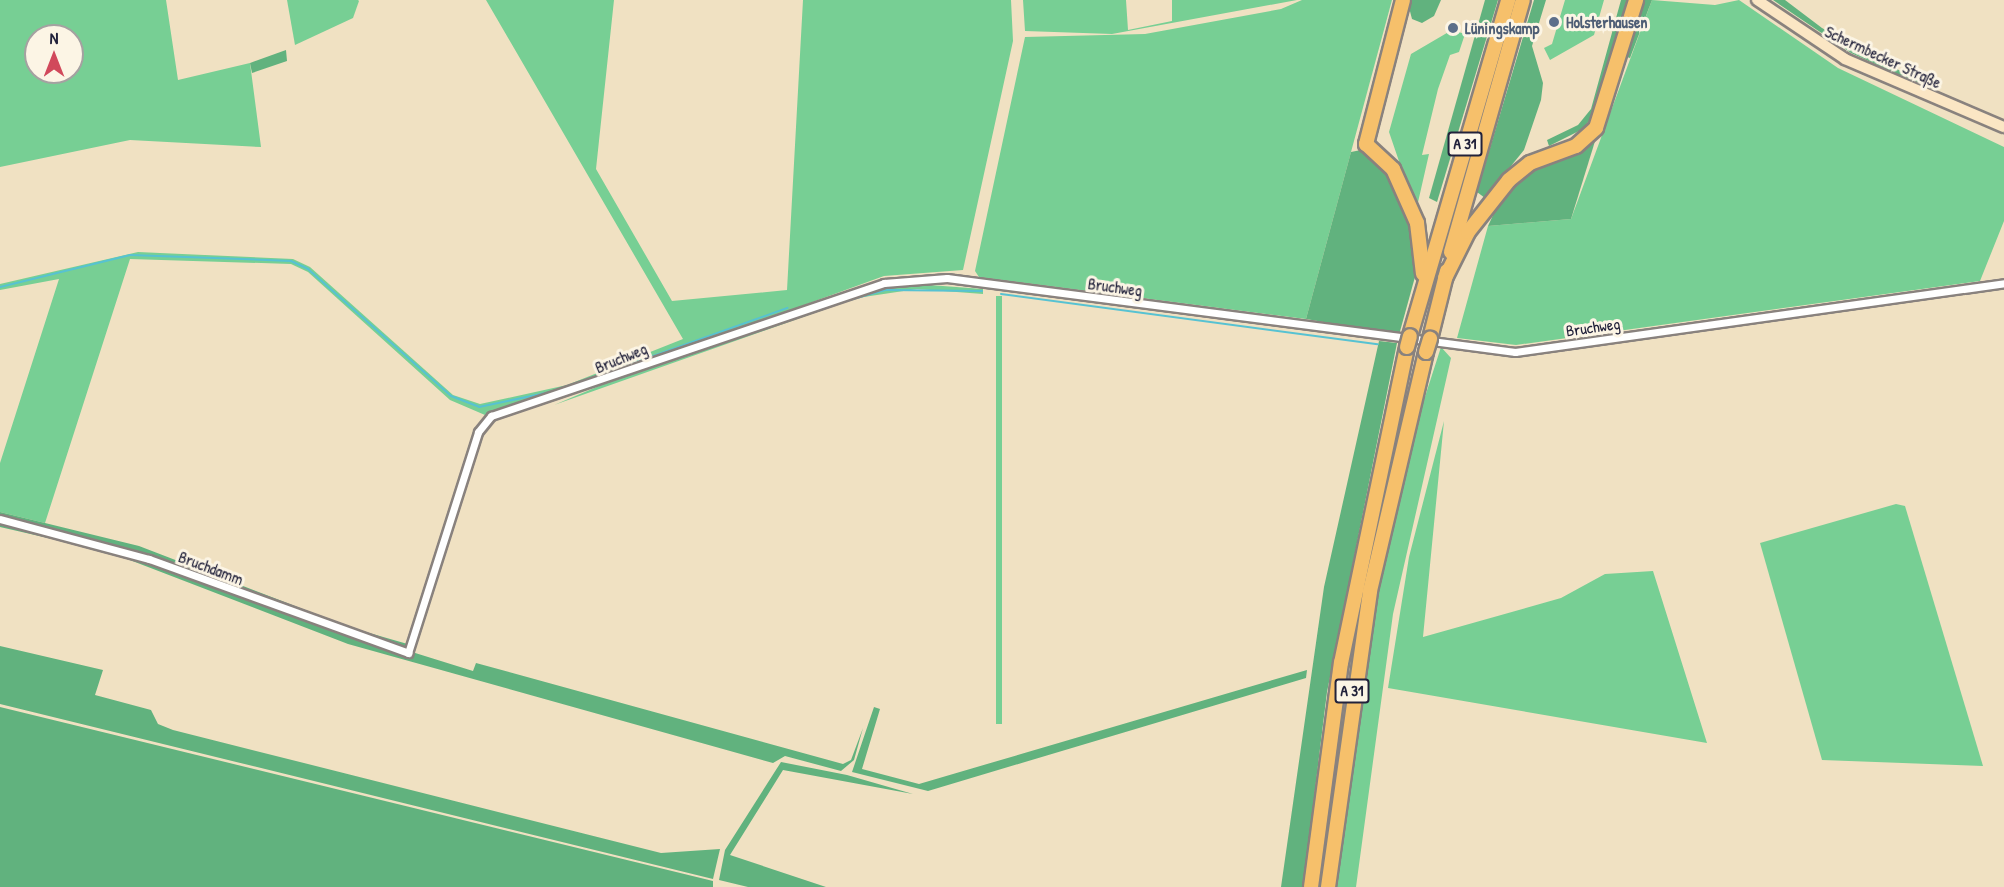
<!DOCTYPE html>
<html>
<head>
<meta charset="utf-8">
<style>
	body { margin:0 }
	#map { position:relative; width:2004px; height:887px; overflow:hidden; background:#f0e1c2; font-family:"Patrick Hand",sans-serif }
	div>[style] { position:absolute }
	.green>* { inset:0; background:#77cf94; transform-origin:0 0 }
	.forest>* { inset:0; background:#61b27e }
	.stream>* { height:2px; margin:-1px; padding:0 1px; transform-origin:1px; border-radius:1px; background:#57c2d2 }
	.roads { filter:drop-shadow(2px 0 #89827e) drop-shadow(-2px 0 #89827e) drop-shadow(0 2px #89827e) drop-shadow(0 -2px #89827e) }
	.street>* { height:7px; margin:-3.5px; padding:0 3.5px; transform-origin:3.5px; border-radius:3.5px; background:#fff }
	.secondary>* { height:10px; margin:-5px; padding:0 5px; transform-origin:5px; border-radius:5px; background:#fbe6c4 }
	.highway>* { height:14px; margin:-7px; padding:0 7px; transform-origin:7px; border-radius:7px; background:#f6c06b }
	.bridges { filter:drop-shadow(2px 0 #89827e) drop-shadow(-2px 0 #89827e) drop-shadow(0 2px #89827e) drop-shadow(0 -2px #89827e) }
	.highway-bridge>* { height:14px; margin:-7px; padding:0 7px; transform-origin:7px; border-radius:7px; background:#f6c06b }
	.dots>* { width:16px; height:16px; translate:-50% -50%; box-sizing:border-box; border:3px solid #fcf5e5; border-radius:50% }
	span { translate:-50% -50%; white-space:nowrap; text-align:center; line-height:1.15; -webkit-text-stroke:6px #fcf5e5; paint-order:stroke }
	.shield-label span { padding:2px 4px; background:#fcf5e5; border:2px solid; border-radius:4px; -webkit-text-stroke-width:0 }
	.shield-label { font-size:15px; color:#22223b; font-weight:700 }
	.service-label { font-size:16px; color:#4e5e75; font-weight:700 }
	.left { translate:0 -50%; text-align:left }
	.street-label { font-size:16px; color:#22223b }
	.north { position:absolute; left:24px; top:24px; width:60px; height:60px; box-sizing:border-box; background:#fcf5e5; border:2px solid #a5a1a1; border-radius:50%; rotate:0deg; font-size:16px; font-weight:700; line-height:24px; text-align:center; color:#22223b }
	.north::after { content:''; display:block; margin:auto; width:21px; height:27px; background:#d1495b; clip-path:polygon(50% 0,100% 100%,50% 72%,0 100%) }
</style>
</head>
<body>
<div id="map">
	<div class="green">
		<div style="clip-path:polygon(evenodd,0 0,166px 0,178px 80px,250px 63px,261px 147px,130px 140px,0 167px,0 0,36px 36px,72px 36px,72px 72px,36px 72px,36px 36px)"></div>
		<div style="clip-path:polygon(287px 0,358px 0,359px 1px,353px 18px,295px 45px)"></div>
		<div style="clip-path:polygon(486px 0,614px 0,596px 169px,672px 301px,787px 290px,803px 0,1011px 0,1013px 41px,963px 270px,884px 276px,569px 390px,485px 415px,450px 400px,308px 272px,291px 264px,130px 259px,45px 523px,0 512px,0 463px,59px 279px,0 290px,0 284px,138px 252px,293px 259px,310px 267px,453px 395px,480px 404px,567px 385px,683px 339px)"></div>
		<div style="clip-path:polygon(1023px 0,1126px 0,1128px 30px,1172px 21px,1172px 0,1297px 0,1112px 34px,1025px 31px)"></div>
		<div style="clip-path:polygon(1302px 0,1392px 0,1306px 319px,979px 277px,975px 271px,1025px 37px,1145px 34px,1281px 9px)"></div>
		<div style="clip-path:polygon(1565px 0,1604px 0,1594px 35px,1550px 60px,1544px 48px,1552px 44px)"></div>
		<div style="clip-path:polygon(1652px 0,1715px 5px,1739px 0,1838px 68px,2004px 147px,2004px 221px,1980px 281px,1516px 345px,1457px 338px,1488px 226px,1571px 219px)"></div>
		<div style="clip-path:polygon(1452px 30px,1465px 34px,1459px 52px,1450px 55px,1438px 89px,1422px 155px,1429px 154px,1416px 211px,1389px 132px,1411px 54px)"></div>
		<div style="clip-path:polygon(916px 284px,983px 289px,983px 294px,917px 289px,857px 298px,554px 405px,670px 356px,855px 294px)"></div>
		<div style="left:996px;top:296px;width:6px;height:428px"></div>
		<div style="clip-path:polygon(1441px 347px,1451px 358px,1393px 614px,1356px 887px,1336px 887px,1357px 713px,1386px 552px,1413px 434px)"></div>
		<div style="clip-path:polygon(1444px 421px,1423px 637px,1561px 598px,1605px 574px,1653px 571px,1707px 743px,1388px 688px,1409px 557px)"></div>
		<div style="clip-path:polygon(1896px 504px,1905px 506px,1983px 766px,1822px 760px,1760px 543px)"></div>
	</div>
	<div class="forest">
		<div style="clip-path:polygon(1407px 0,1441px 0,1434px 16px,1422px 23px,1412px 19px)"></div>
		<div style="clip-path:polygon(1485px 0,1498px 0,1437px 202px,1429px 198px)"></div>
		<div style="clip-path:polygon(1534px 0,1546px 0,1532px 46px,1543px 83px,1541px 100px,1524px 150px,1485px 198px,1477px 192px)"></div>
		<div style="clip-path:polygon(1621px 0,1629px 0,1597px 110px,1583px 129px,1549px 146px,1547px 140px,1578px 125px,1591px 109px)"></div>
		<div style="clip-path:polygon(1641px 0,1652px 0,1630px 58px,1624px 56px)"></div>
		<div style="clip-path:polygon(1773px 0,1785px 0,1822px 28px,1948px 97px,1851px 53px)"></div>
		<div style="clip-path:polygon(286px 50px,287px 61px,252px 73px,250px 63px)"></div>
		<div style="clip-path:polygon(1596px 138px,1571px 219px,1488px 226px,1502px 196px,1528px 171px)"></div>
		<div style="clip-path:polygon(1361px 150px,1387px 168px,1416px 238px,1418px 266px,1399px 335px,1306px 319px,1351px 152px)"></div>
		<div style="clip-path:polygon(1379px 341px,1397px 343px,1327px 692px,1303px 887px,1281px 887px,1324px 587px)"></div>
		<div style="clip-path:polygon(0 512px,139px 546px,352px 628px,411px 645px,406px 649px,353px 634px,137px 551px,0 517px)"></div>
		<div style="clip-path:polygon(0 522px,133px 556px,402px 655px,412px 652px,473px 671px,476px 663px,843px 764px,851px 760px,863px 728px,854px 760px,841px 771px,785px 756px,773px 763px,348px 644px,109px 552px,0 527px)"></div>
		<div style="clip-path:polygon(0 646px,103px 670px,95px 695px,151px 710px,158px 724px,173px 730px,661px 853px,720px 849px,713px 879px,0 704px)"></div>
		<div style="clip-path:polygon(1307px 670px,1306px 678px,928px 791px,852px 772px,874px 707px,880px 709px,862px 769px,919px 784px)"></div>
		<div style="clip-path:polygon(0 707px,713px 881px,713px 887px,0 887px)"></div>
		<div style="clip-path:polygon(781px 762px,847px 775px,913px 794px,783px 770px,730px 855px,826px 887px,748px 887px,719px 880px,725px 850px)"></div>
	</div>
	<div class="stream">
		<div style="left:0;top:287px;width:134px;rotate:-13.8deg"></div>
		<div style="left:130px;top:255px;width:161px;rotate:2.1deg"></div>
		<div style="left:291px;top:261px;width:19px;rotate:25deg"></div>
		<div style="left:308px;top:269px;width:191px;rotate:41.6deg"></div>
		<div style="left:451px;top:396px;width:30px;rotate:21deg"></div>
		<div style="left:479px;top:407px;width:78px;rotate:-11.9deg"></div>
		<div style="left:1001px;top:294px;width:380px;rotate:7.6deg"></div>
		<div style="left:817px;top:309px;width:72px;rotate:-15.4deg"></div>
		<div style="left:886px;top:290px;width:96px;rotate:0.6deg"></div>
		<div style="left:586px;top:380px;width:214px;rotate:-19.7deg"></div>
	</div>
	<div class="roads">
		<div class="street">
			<div style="left:0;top:519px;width:154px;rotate:15deg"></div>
			<div style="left:149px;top:559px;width:276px;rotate:19.9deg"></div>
			<div style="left:408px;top:653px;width:232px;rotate:-72.4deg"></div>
			<div style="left:478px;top:432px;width:21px;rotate:-51deg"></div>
			<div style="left:491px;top:416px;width:415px;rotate:-18.7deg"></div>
			<div style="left:884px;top:283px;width:63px;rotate:-4.5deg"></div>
			<div style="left:947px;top:278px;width:573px;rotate:7.42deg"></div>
			<div style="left:1515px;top:352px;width:494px;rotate:-8deg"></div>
		</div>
		<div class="secondary">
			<div style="left:1757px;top:0;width:106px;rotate:33.8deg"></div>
			<div style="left:1845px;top:59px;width:173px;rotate:23.2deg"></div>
		</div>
		<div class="highway">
			<div style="left:1403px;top:0;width:149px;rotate:104.4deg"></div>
			<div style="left:1366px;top:144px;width:37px;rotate:43deg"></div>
			<div style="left:1393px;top:169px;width:59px;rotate:66deg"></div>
			<div style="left:1417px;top:223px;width:51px;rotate:83.3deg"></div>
			<div style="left:1451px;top:252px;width:262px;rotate:-74.1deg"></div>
			<div style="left:1445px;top:278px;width:51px;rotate:-63.4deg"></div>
			<div style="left:1468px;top:232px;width:66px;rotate:-51.7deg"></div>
			<div style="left:1509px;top:180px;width:27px;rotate:-39deg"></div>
			<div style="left:1530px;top:163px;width:49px;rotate:-20.3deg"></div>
			<div style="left:1576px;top:146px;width:27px;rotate:-42deg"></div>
			<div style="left:1596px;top:128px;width:134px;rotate:-72.6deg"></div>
			<div style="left:1410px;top:336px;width:350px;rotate:-73.7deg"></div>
			<div style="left:1430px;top:339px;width:70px;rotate:-76deg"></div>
			<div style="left:1311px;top:887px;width:226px;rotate:-82.4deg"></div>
			<div style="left:1341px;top:663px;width:323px;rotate:-78.2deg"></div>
			<div style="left:1328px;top:887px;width:299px;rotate:-81.9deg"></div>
			<div style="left:1370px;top:591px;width:245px;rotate:-76.8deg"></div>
		</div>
	</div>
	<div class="bridges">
		<div class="highway-bridge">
			<div style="left:1407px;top:347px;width:11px;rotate:-75deg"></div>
			<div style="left:1426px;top:352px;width:14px;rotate:-73deg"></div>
		</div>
	</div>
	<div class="dots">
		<div style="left:1554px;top:22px;background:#5c6f8a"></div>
		<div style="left:1453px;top:28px;background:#5c6f8a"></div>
	</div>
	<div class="shield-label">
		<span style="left:1465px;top:144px">A 31</span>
		<span style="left:1352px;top:691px">A 31</span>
	</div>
	<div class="service-label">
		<span class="left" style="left:1566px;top:22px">Holsterhausen</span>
		<span class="left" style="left:1465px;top:28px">Lüningskamp</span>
	</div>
	<div class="street-label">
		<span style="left:1883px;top:57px;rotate:25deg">Schermbecker Straße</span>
		<span style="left:1115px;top:287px;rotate:8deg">Bruchweg</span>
		<span style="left:1593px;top:327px;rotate:-8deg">Bruchweg</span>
		<span style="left:621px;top:358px;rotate:-22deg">Bruchweg</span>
		<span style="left:211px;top:568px;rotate:21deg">Bruchdamm</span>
	</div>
	<div class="north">N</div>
</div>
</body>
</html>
